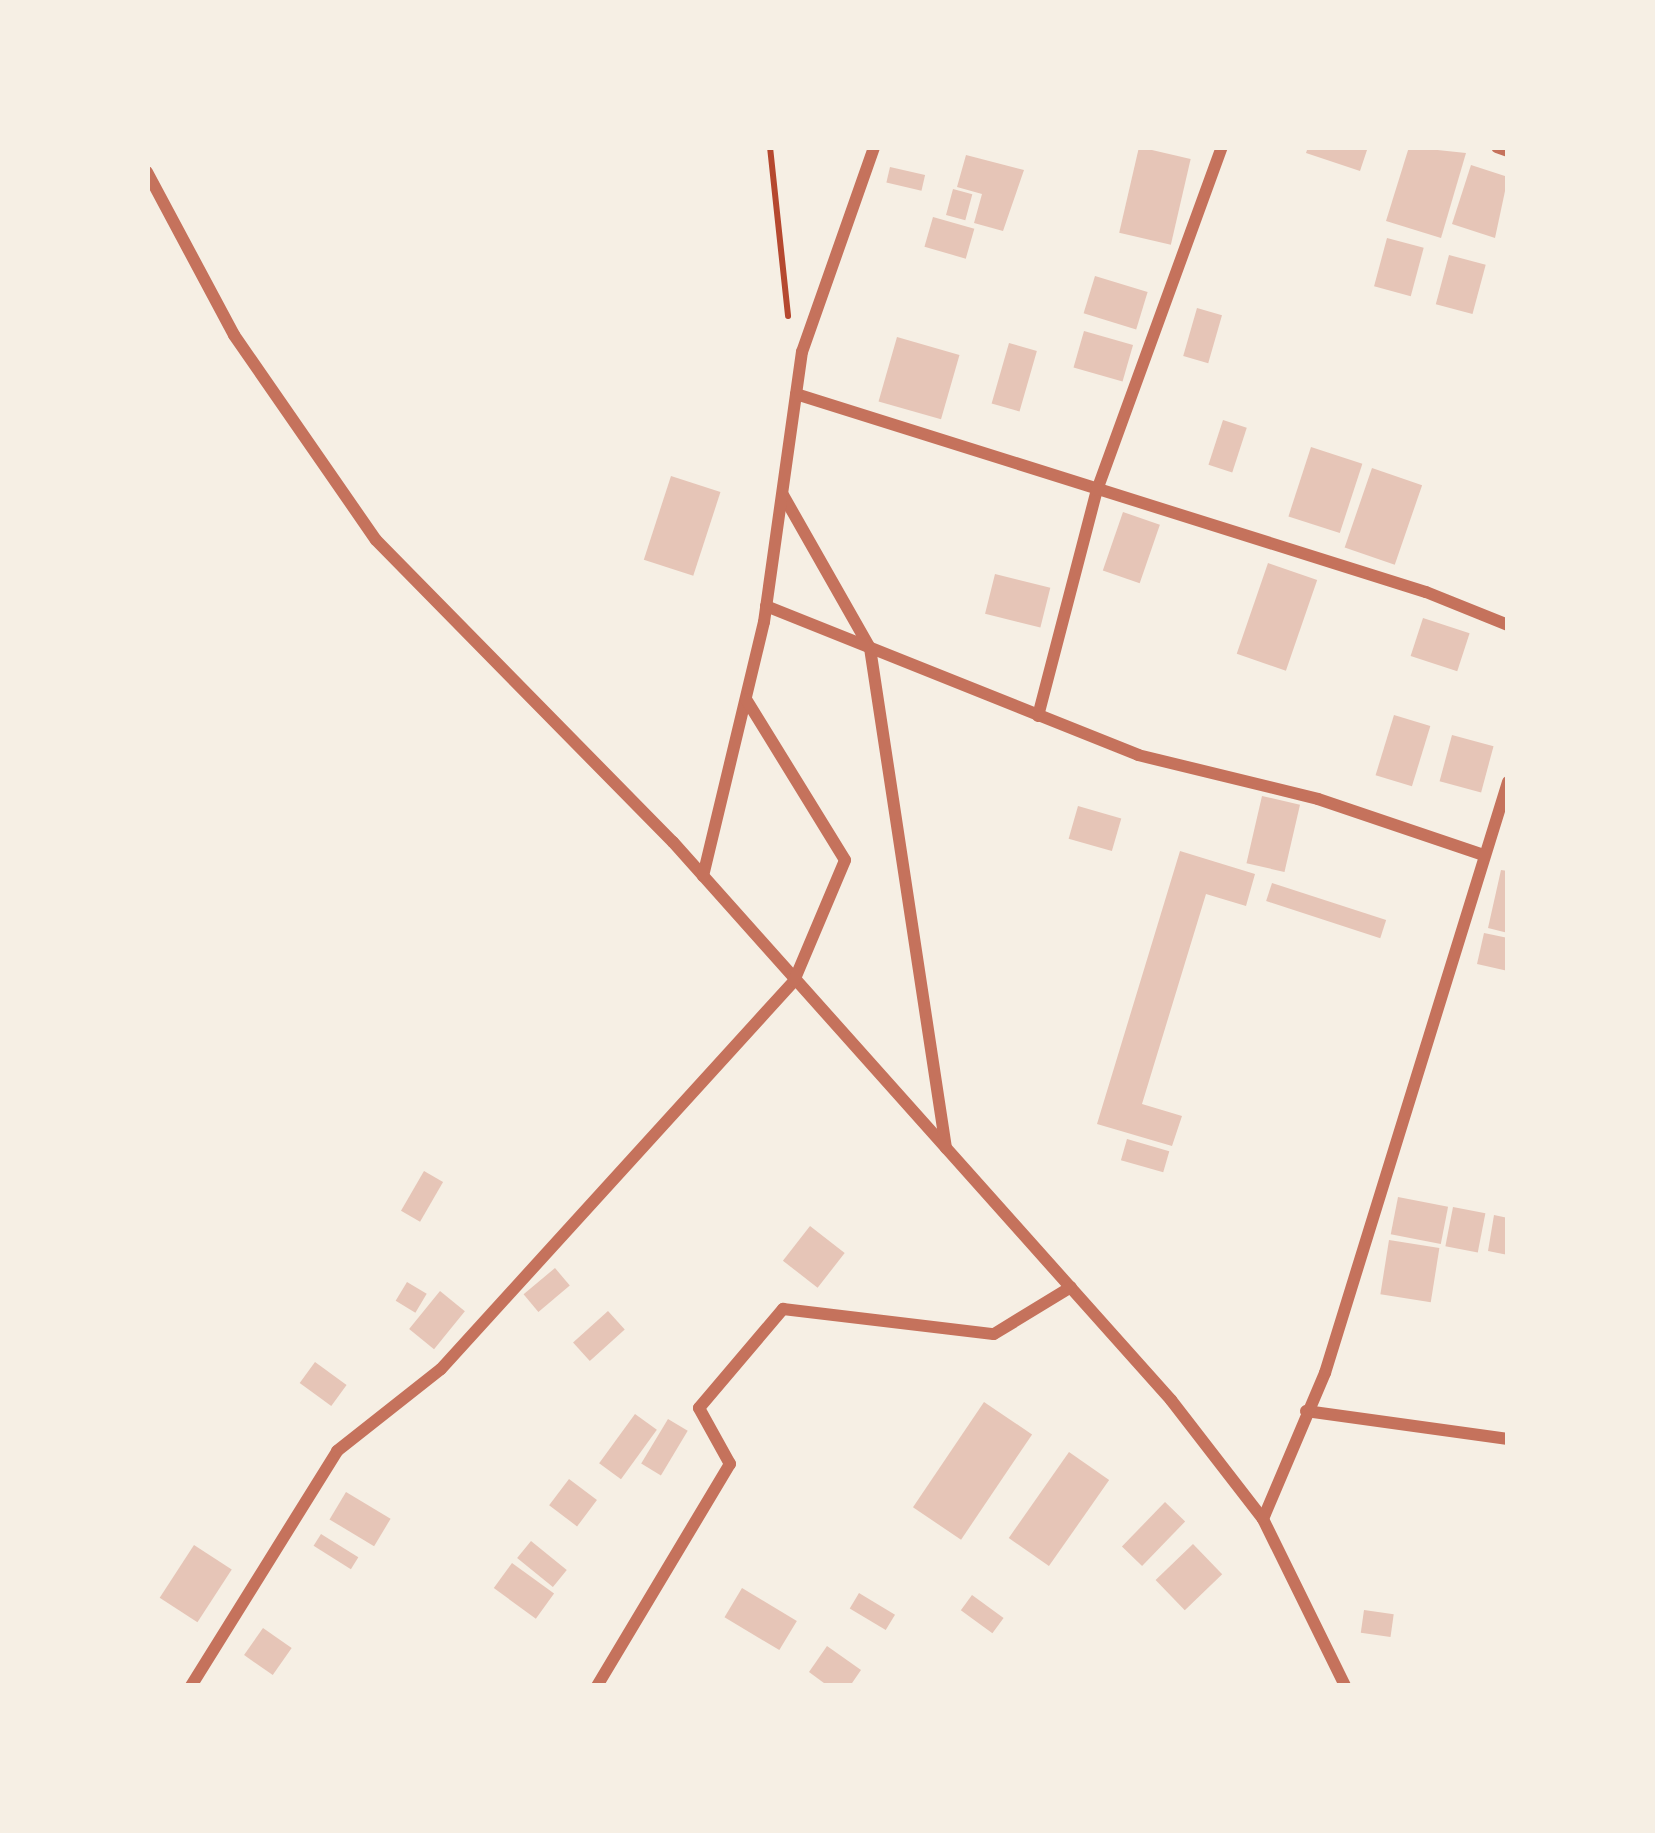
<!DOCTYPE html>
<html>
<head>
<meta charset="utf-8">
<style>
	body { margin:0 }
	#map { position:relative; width:1655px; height:1833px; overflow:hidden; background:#f6efe4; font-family:Georgia,serif }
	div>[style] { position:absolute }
	.building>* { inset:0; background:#e6c5b7; transform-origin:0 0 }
	.path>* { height:6px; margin:-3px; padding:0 3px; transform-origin:3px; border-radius:3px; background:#b5482f }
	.minor>* { height:12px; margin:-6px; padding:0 6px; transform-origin:6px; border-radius:6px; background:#c5725c }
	span { translate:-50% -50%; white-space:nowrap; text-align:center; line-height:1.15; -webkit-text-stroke:9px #f6efe4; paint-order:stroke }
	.frame { position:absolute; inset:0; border:150px solid #f6efe4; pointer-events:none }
</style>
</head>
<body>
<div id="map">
	<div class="building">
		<div style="left:1139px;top:147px;width:53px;height:88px;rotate:13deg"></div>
		<div style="clip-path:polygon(1308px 147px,1368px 147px,1360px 171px,1306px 153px)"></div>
		<div style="clip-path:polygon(1409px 147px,1466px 153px,1441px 238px,1386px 221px)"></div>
		<div style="clip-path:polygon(966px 155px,1024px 170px,1003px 231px,974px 223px,982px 194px,957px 187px)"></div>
		<div style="clip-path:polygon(1471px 165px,1508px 177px,1495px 238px,1452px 224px)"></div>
		<div style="left:890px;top:167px;width:36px;height:16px;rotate:13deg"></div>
		<div style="left:953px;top:189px;width:20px;height:27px;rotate:15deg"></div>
		<div style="left:933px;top:217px;width:43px;height:31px;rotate:16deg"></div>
		<div style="left:1387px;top:238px;width:38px;height:50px;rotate:15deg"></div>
		<div style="left:1449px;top:255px;width:38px;height:51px;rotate:15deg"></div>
		<div style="left:1095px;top:276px;width:55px;height:39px;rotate:17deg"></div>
		<div style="left:1197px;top:308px;width:26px;height:50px;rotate:16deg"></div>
		<div style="left:1084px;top:331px;width:51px;height:38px;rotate:16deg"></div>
		<div style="left:897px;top:337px;width:65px;height:67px;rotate:16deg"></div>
		<div style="left:1009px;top:343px;width:29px;height:63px;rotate:16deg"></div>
		<div style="left:1223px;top:420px;width:25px;height:47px;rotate:18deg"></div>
		<div style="left:1311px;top:447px;width:54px;height:73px;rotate:18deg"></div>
		<div style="left:1372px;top:468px;width:53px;height:84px;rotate:19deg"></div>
		<div style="left:671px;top:476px;width:52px;height:88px;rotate:18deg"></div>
		<div style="left:1123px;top:512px;width:39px;height:62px;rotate:19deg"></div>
		<div style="left:1268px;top:563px;width:52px;height:96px;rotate:19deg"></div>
		<div style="left:995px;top:574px;width:57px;height:41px;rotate:14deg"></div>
		<div style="left:1423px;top:618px;width:49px;height:40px;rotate:18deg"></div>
		<div style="left:1394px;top:715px;width:38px;height:63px;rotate:17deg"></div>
		<div style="left:1452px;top:735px;width:43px;height:48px;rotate:15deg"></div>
		<div style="left:1262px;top:796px;width:39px;height:69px;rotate:13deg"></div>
		<div style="left:1078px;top:806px;width:45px;height:34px;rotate:16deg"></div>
		<div style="clip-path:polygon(1180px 851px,1255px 874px,1246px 906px,1206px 894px,1142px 1104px,1182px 1116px,1172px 1146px,1097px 1124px)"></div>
		<div style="clip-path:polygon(1501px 870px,1508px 871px,1508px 933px,1488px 928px)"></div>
		<div style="left:1272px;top:883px;width:120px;height:19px;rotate:18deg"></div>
		<div style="clip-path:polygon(1484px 933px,1508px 938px,1508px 971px,1477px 964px)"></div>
		<div style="left:1127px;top:1139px;width:44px;height:22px;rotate:16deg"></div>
		<div style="left:424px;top:1171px;width:22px;height:46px;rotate:30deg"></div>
		<div style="left:1398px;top:1197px;width:51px;height:38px;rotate:11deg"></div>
		<div style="left:1453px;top:1207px;width:33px;height:40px;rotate:11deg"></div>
		<div style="clip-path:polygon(1494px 1215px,1508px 1218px,1508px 1255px,1488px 1251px)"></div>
		<div style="left:810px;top:1226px;width:44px;height:44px;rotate:38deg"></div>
		<div style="left:1389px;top:1240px;width:51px;height:55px;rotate:9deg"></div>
		<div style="left:555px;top:1268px;width:23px;height:41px;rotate:50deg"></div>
		<div style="left:407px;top:1282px;width:23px;height:22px;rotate:31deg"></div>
		<div style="left:440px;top:1291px;width:32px;height:49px;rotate:39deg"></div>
		<div style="left:608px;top:1311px;width:25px;height:47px;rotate:48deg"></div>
		<div style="left:315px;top:1362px;width:39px;height:26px;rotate:36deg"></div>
		<div style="left:984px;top:1402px;width:58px;height:127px;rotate:34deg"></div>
		<div style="left:635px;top:1414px;width:27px;height:61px;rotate:36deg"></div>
		<div style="left:668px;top:1419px;width:23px;height:52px;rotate:31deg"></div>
		<div style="left:1069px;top:1452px;width:49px;height:105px;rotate:35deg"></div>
		<div style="left:569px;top:1479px;width:35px;height:33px;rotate:37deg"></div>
		<div style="left:346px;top:1492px;width:52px;height:32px;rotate:31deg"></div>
		<div style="left:1165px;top:1502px;width:28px;height:62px;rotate:44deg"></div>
		<div style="left:321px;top:1534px;width:44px;height:14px;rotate:32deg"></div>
		<div style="left:531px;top:1541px;width:46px;height:22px;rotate:39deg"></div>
		<div style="left:1193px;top:1544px;width:42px;height:52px;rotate:46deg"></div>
		<div style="left:194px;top:1545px;width:45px;height:63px;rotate:33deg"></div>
		<div style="left:512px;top:1563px;width:52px;height:31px;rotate:36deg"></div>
		<div style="left:742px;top:1588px;width:64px;height:34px;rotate:31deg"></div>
		<div style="left:859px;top:1593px;width:42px;height:18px;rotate:31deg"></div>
		<div style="left:972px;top:1595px;width:39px;height:19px;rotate:36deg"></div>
		<div style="left:1364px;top:1610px;width:30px;height:23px;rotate:8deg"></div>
		<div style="left:263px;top:1628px;width:35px;height:33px;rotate:35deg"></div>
		<div style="clip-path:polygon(827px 1646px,861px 1670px,850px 1686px,828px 1686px,809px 1672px)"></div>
	</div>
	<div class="path">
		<div style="left:770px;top:147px;width:170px;rotate:83.9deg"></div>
	</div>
	<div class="minor">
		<div style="left:1497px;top:147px;width:12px;rotate:20deg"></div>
		<div style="left:147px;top:172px;width:185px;rotate:61.9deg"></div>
		<div style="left:234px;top:335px;width:249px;rotate:55.3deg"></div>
		<div style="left:376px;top:540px;width:424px;rotate:45.5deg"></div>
		<div style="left:673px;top:842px;width:748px;rotate:48.25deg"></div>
		<div style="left:1171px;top:1400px;width:150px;rotate:52.3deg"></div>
		<div style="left:1263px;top:1519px;width:186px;rotate:63.8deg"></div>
		<div style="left:796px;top:394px;width:660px;rotate:17.45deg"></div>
		<div style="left:1426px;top:592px;width:88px;rotate:21.9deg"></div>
		<div style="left:783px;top:495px;width:176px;rotate:60.4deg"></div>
		<div style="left:870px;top:648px;width:506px;rotate:81.36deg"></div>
		<div style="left:766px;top:606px;width:401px;rotate:21.8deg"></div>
		<div style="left:1138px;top:755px;width:185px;rotate:13.7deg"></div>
		<div style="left:1318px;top:799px;width:174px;rotate:18.7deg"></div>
		<div style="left:1038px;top:716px;width:234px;rotate:-75.4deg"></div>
		<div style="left:1097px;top:490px;width:365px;rotate:-70deg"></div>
		<div style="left:703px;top:876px;width:261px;rotate:-76.5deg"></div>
		<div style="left:764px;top:622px;width:273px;rotate:-82deg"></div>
		<div style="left:802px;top:352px;width:217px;rotate:-70.6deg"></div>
		<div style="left:1306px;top:1411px;width:204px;rotate:7.9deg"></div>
		<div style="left:1263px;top:1519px;width:159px;rotate:-67deg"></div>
		<div style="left:1325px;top:1373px;width:619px;rotate:-72.8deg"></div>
		<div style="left:191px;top:1686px;width:277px;rotate:-58.1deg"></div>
		<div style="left:337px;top:1451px;width:132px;rotate:-38.3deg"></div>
		<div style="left:441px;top:1369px;width:525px;rotate:-47.7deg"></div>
		<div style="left:794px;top:981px;width:131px;rotate:-67.1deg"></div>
		<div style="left:845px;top:860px;width:189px;rotate:-121.6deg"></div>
		<div style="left:597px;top:1686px;width:259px;rotate:-59.1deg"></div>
		<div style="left:730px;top:1464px;width:64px;rotate:-119deg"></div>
		<div style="left:699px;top:1408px;width:130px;rotate:-49.7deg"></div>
		<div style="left:783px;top:1309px;width:212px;rotate:6.8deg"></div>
		<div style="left:994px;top:1334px;width:90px;rotate:-31.4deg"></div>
	</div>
	<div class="frame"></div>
</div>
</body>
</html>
